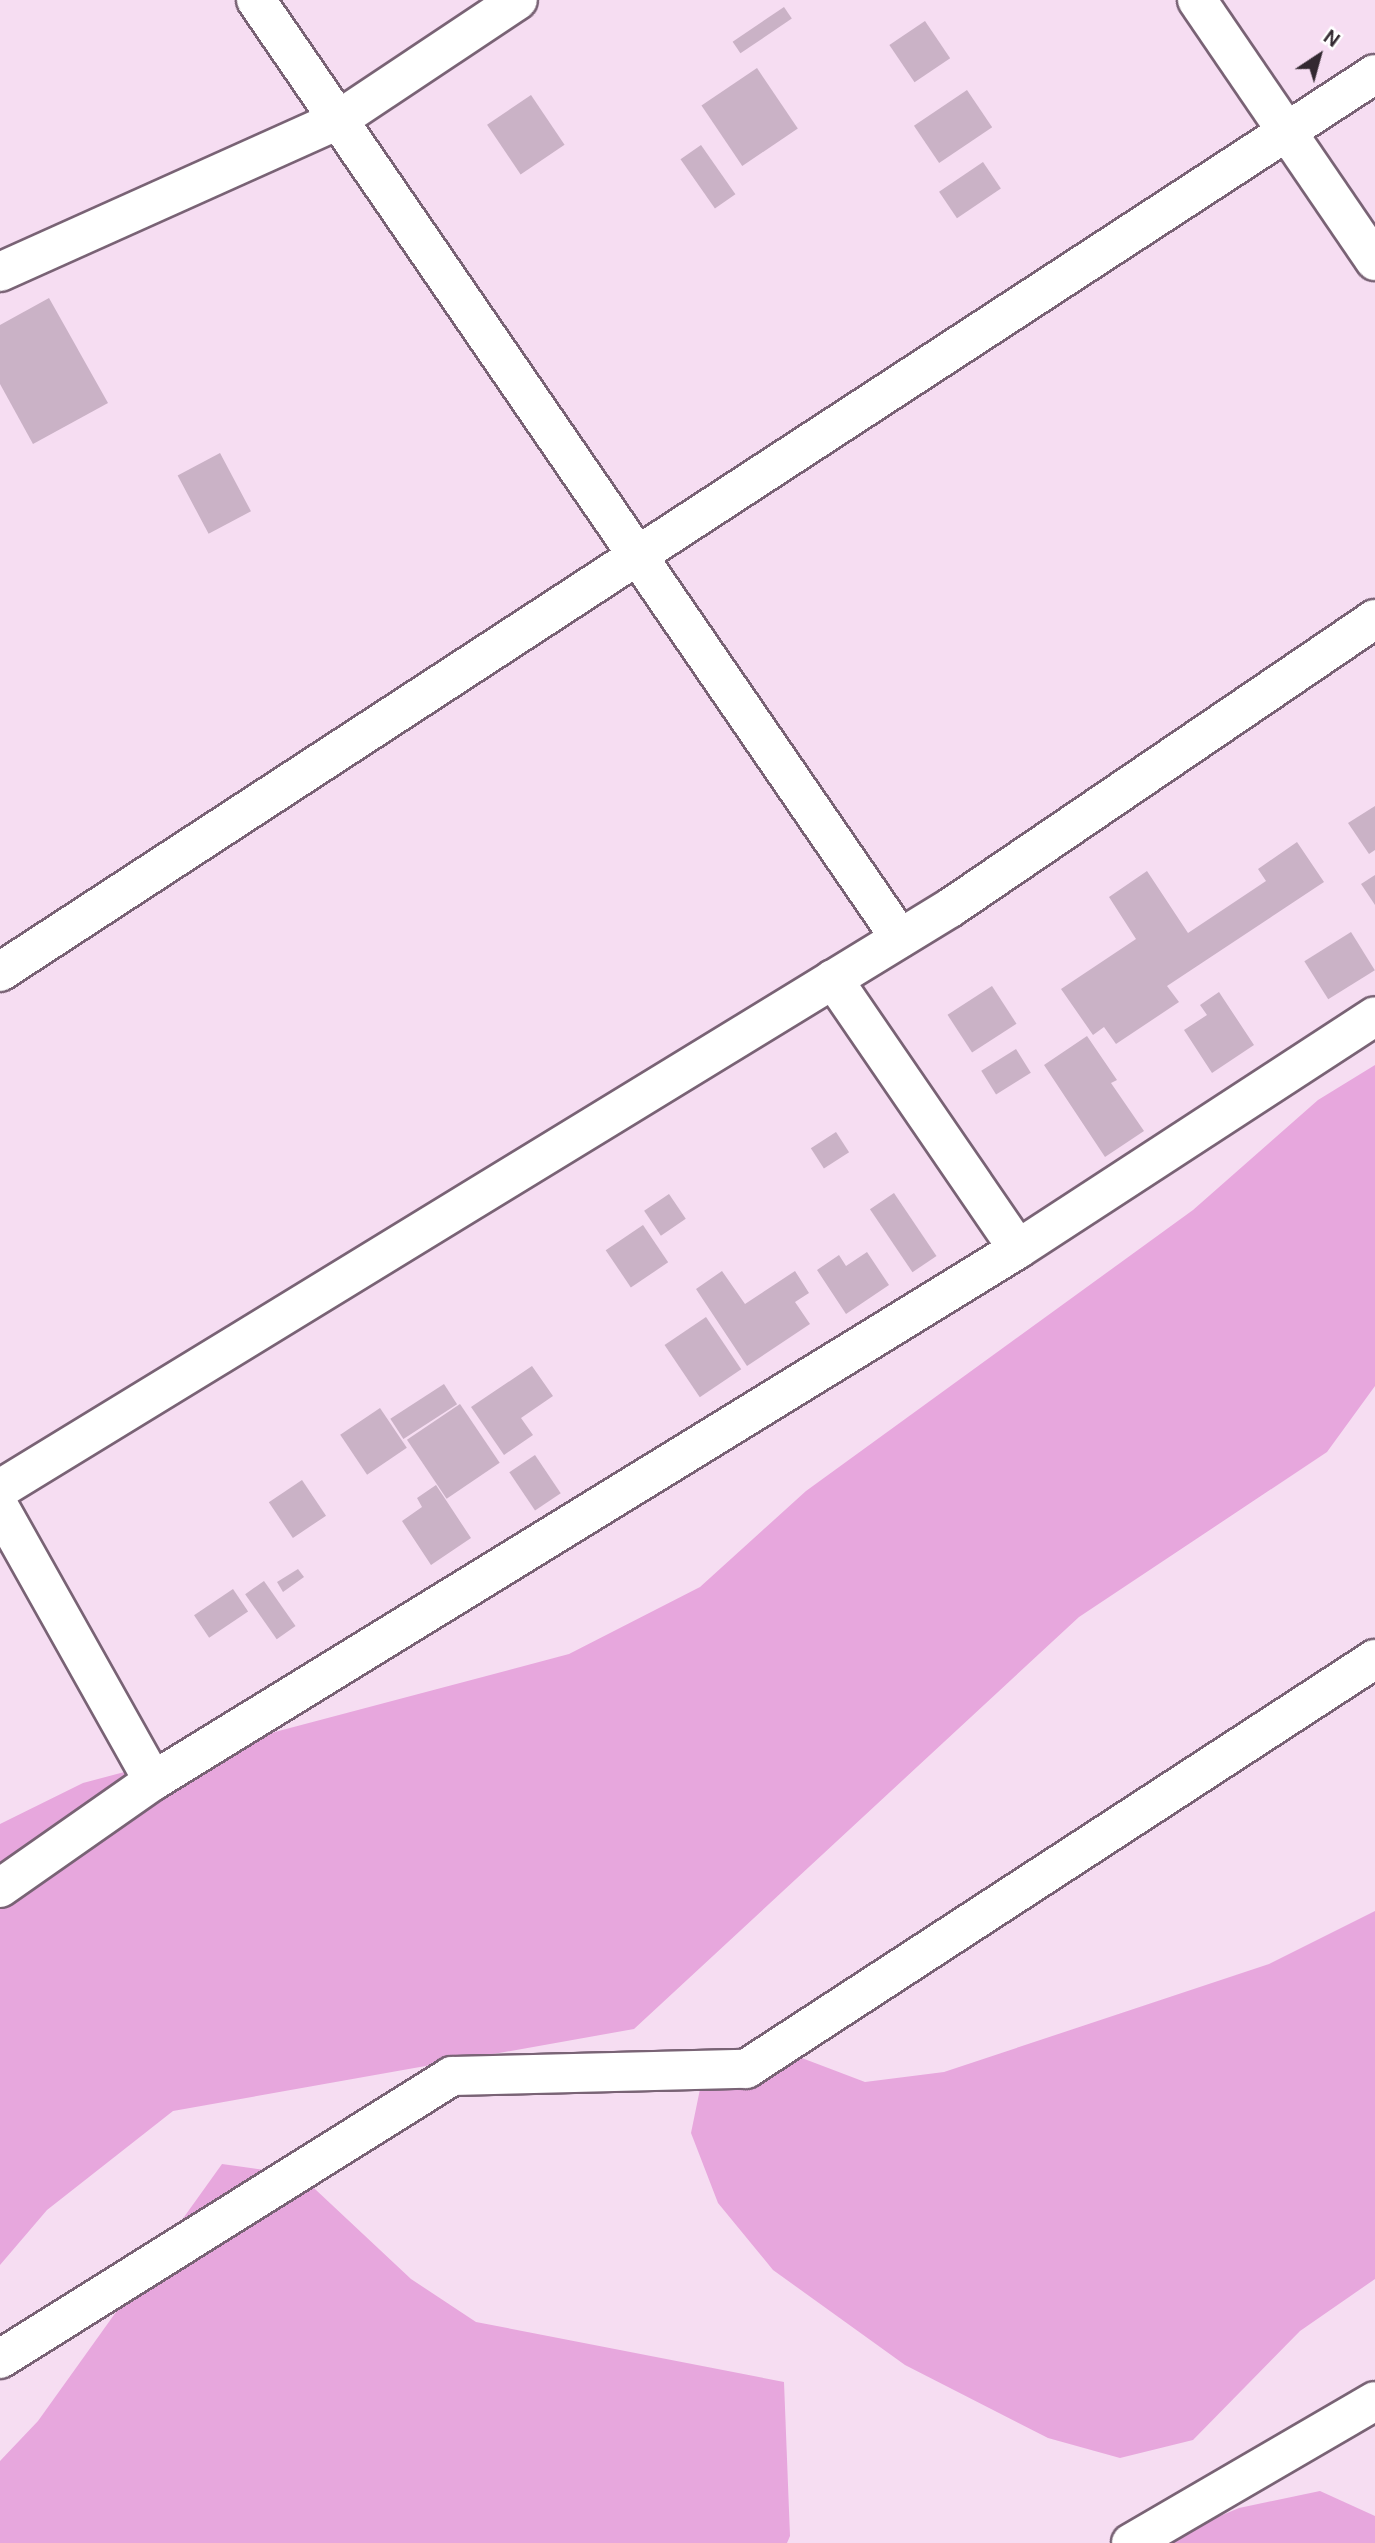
<!DOCTYPE html>
<html>
<head>
<meta charset="utf-8">
<style>
	body { margin:0 }
	#map { position:relative; width:1375px; height:2543px; overflow:hidden; background:#f6ddf2; font-family:"DM Sans",sans-serif }
	div>[style] { position:absolute }
	.green>* { inset:0; background:#e7a7dd }
	.building>* { inset:0; background:#cab2c6; transform-origin:0 0 }
	.roads { filter:drop-shadow(2px 0 #796375) drop-shadow(-2px 0 #796375) drop-shadow(0 2px #796375) drop-shadow(0 -2px #796375) }
	.minor>* { height:38px; margin:-19px; padding:0 19px; transform-origin:19px; border-radius:19px; background:#fff }
	span { translate:-50% -50%; white-space:nowrap; text-align:center; line-height:1.15; -webkit-text-stroke:5px #fff; paint-order:stroke }
	.north { position:absolute; left:1284px; top:21px; width:70px; height:70px; -webkit-text-stroke:5px #fff; paint-order:stroke; rotate:36deg; font-size:19px; font-weight:700; line-height:28px; text-align:center; color:#332931 }
	.north::after { content:''; display:block; margin:auto; width:24px; height:32px; background:#332931; clip-path:polygon(50% 0,100% 100%,50% 72%,0 100%) }
</style>
</head>
<body>
<div id="map">
	<div class="green">
		<div style="clip-path:polygon(1375px 1065px,1375px 1386px,1327px 1452px,1079px 1617px,634px 2029px,173px 2111px,47px 2210px,0 2265px,0 1824px,83px 1783px,569px 1654px,700px 1587px,806px 1491px,1193px 1210px,1318px 1100px)"></div>
		<div style="clip-path:polygon(1375px 1911px,1375px 2279px,1300px 2331px,1193px 2440px,1120px 2458px,1048px 2438px,905px 2365px,773px 2270px,718px 2203px,691px 2133px,707px 2055px,786px 2052px,865px 2082px,944px 2072px,1269px 1964px)"></div>
		<div style="clip-path:polygon(222px 2164px,300px 2175px,411px 2279px,476px 2322px,784px 2382px,790px 2536px,787px 2543px,0 2543px,0 2461px,38px 2421px)"></div>
		<div style="clip-path:polygon(1320px 2491px,1375px 2516px,1375px 2543px,1156px 2543px,1239px 2508px)"></div>
	</div>
	<div class="building">
		<div style="left:784px;top:7px;width:14px;height:62px;rotate:56deg"></div>
		<div style="left:925px;top:21px;width:45px;height:43px;rotate:56deg"></div>
		<div style="left:757px;top:68px;width:73px;height:67px;rotate:56deg"></div>
		<div style="left:967px;top:90px;width:45px;height:64px;rotate:56deg"></div>
		<div style="left:531px;top:95px;width:60px;height:53px;rotate:56deg"></div>
		<div style="left:701px;top:145px;width:60px;height:25px;rotate:55deg"></div>
		<div style="left:983px;top:162px;width:32px;height:53px;rotate:56deg"></div>
		<div style="clip-path:polygon(49px 298px,108px 403px,33px 444px,0 384px,0 325px)"></div>
		<div style="left:220px;top:453px;width:66px;height:48px;rotate:62deg"></div>
		<div style="clip-path:polygon(1375px 806px,1375px 850px,1369px 854px,1348px 823px)"></div>
		<div style="clip-path:polygon(1297px 842px,1324px 882px,1167px 986px,1179px 1002px,1116px 1044px,1104px 1027px,1093px 1035px,1061px 989px,1136px 939px,1109px 897px,1147px 871px,1188px 933px,1266px 881px,1258px 869px)"></div>
		<div style="clip-path:polygon(1375px 875px,1375px 905px,1361px 884px)"></div>
		<div style="left:1351px;top:932px;width:45px;height:55px;rotate:58deg"></div>
		<div style="left:992px;top:986px;width:45px;height:53px;rotate:57deg"></div>
		<div style="clip-path:polygon(1219px 992px,1254px 1045px,1212px 1073px,1184px 1030px,1207px 1015px,1200px 1005px)"></div>
		<div style="clip-path:polygon(1087px 1036px,1117px 1080px,1111px 1083px,1144px 1131px,1105px 1157px,1044px 1065px)"></div>
		<div style="left:1016px;top:1049px;width:28px;height:41px;rotate:58deg"></div>
		<div style="left:836px;top:1132px;width:24px;height:30px;rotate:57deg"></div>
		<div style="left:894px;top:1193px;width:76px;height:29px;rotate:56deg"></div>
		<div style="left:669px;top:1194px;width:30px;height:30px;rotate:56deg"></div>
		<div style="left:643px;top:1225px;width:45px;height:45px;rotate:56deg"></div>
		<div style="clip-path:polygon(867px 1252px,889px 1285px,846px 1314px,817px 1270px,839px 1255px,846px 1266px)"></div>
		<div style="clip-path:polygon(722px 1271px,745px 1304px,795px 1271px,809px 1293px,795px 1302px,810px 1324px,747px 1366px,696px 1289px)"></div>
		<div style="left:706px;top:1317px;width:63px;height:50px;rotate:56deg"></div>
		<div style="clip-path:polygon(532px 1366px,553px 1396px,521px 1418px,533px 1435px,504px 1455px,471px 1407px)"></div>
		<div style="left:444px;top:1384px;width:24px;height:64px;rotate:57deg"></div>
		<div style="left:460px;top:1404px;width:71px;height:64px;rotate:56deg"></div>
		<div style="left:380px;top:1408px;width:48px;height:48px;rotate:56deg"></div>
		<div style="left:535px;top:1455px;width:46px;height:31px;rotate:56deg"></div>
		<div style="left:302px;top:1480px;width:43px;height:40px;rotate:56deg"></div>
		<div style="clip-path:polygon(436px 1485px,471px 1538px,431px 1565px,402px 1521px,422px 1507px,417px 1498px)"></div>
		<div style="clip-path:polygon(298px 1569px,304px 1577px,283px 1592px,277px 1582px)"></div>
		<div style="left:264px;top:1581px;width:55px;height:23px;rotate:55deg"></div>
		<div style="left:233px;top:1589px;width:27px;height:47px;rotate:56deg"></div>
	</div>
	<div class="roads">
		<div class="minor">
			<div style="left:256px;top:0;width:1138px;rotate:55.53deg"></div>
			<div style="left:1197px;top:0;width:316px;rotate:55.7deg"></div>
			<div style="left:0;top:272px;width:371px;rotate:-24.2deg"></div>
			<div style="left:338px;top:120px;width:216px;rotate:-33.7deg"></div>
			<div style="left:0;top:972px;width:1642px;rotate:-33.15deg"></div>
			<div style="left:833px;top:979px;width:327px;rotate:55.6deg"></div>
			<div style="left:0;top:1489px;width:1114px;rotate:-31.45deg"></div>
			<div style="left:950px;top:908px;width:514px;rotate:-34.22deg"></div>
			<div style="left:0;top:1508px;width:313px;rotate:60.7deg"></div>
			<div style="left:0;top:1888px;width:187px;rotate:-35deg"></div>
			<div style="left:153px;top:1781px;width:1016px;rotate:-31.59deg"></div>
			<div style="left:1018px;top:1249px;width:426px;rotate:-33.1deg"></div>
			<div style="left:0;top:2359px;width:533px;rotate:-32.05deg"></div>
			<div style="left:452px;top:2076px;width:294px;rotate:-1.4deg"></div>
			<div style="left:746px;top:2069px;width:751px;rotate:-33.1deg"></div>
			<div style="left:1131px;top:2543px;width:282px;rotate:-30.2deg"></div>
		</div>
	</div>
	<div class="north">N</div>
</div>
</body>
</html>
